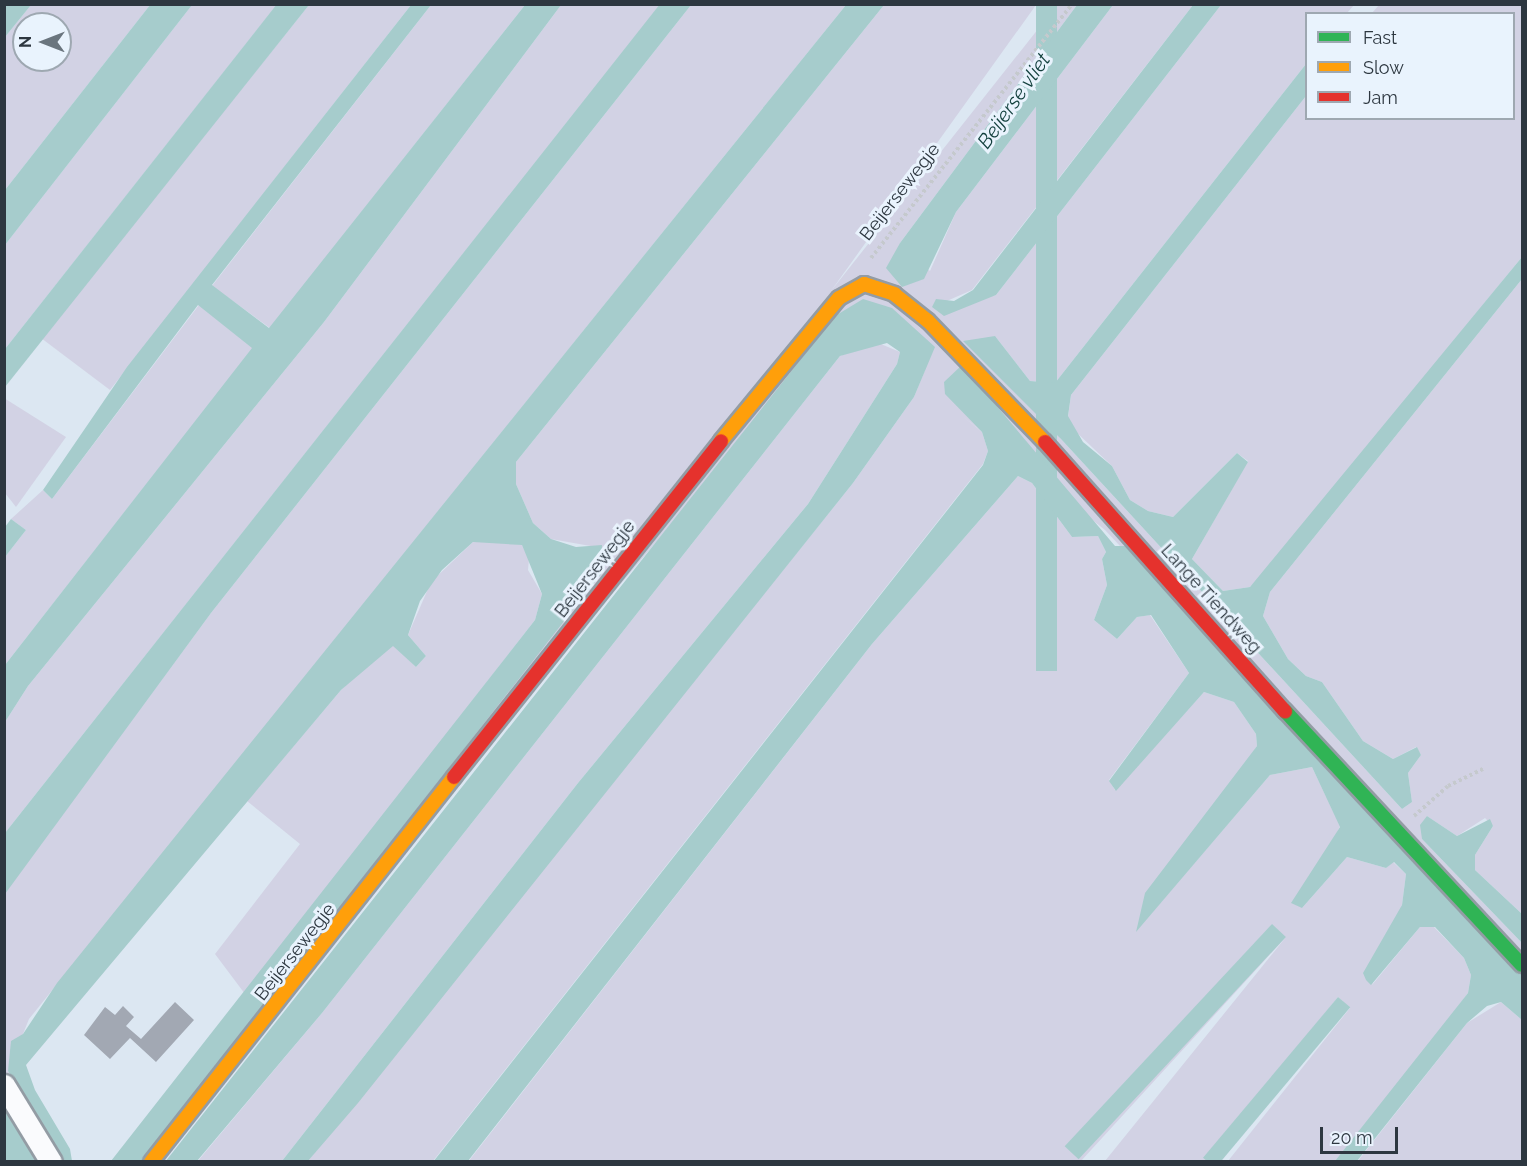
<!DOCTYPE html>
<html>
<head>
<meta charset="utf-8">
<style>
	body { margin:0 }
	#map { position:relative; width:1527px; height:1166px; overflow:hidden; background:#dce7f2; font-family:Raleway,sans-serif }
	div>[style] { position:absolute }
	.green>* { inset:0; background:#d2d2e4 }
	.water>* { inset:0; background:#a6cccc; transform-origin:0 0 }
	.building>* { inset:0; background:#a2a8b3 }
	.path>* { height:4px; margin-top:-2px; transform-origin:0; background:repeating-linear-gradient(90deg,#c5c9cd 0 3px,transparent 0 6px) }
	.roads { filter:drop-shadow(2px 0 #939ca4) drop-shadow(-2px 0 #939ca4) drop-shadow(0 2px #939ca4) drop-shadow(0 -2px #939ca4) }
	.street>* { height:21px; margin:-10.5px; padding:0 10.5px; transform-origin:10.5px; border-radius:10.5px; background:#fafbfd }
	.fast>* { height:14px; margin:-7px; padding:0 7px; transform-origin:7px; border-radius:7px; background:#30b455 }
	.slow>* { height:14px; margin:-7px; padding:0 7px; transform-origin:7px; border-radius:7px; background:#ff9f0a }
	.jam>* { height:14px; margin:-7px; padding:0 7px; transform-origin:7px; border-radius:7px; background:#e5322d }
	span { translate:-50% -50%; white-space:nowrap; text-align:center; line-height:1.15; -webkit-text-stroke:6px #e9f3fd; paint-order:stroke }
	.street-label { font-size:18px; color:#2d3740 }
	.water-label { font-size:20px; color:#113f3c; font-style:italic }
	.frame { position:absolute; inset:0; border:6px solid #2d3740; pointer-events:none }
	.legend { position:absolute; left:1305px; top:12px; width:210px; height:108px; box-sizing:border-box; background:#e9f3fd; border:2px solid #9ea8b1; margin:0; padding:8px 10px; list-style:none; font-size:18px; color:#2d3740 }
	.legend li { display:flex; align-items:center; gap:12px; height:30px }
	.legend b { width:30px; border:2px solid #9ea8b1 }
	.north { position:absolute; left:12px; top:12px; width:60px; height:60px; box-sizing:border-box; background:#e9f3fd; border:2px solid #9ea8b1; border-radius:50%; rotate:270deg; font-size:16px; font-weight:700; line-height:24px; text-align:center; color:#2d3740 }
	.north::after { content:''; display:block; margin:auto; width:21px; height:27px; background:#6a757e; clip-path:polygon(50% 0,100% 100%,50% 72%,0 100%) }
	.scale { position:absolute; left:1320px; top:1127px; width:78px; height:27px; box-sizing:border-box; border:3px solid #2d3740; border-top:0; padding-left:8px; font-size:18px; line-height:21px; white-space:nowrap; color:#2d3740; -webkit-text-stroke:4px #e9f3fd; paint-order:stroke }
</style>
</head>
<body>
<div id="map">
	<div class="green">
		<div style="clip-path:polygon(evenodd,31px 5px,150px 5px,5px 190px,5px 37px,31px 5px,24px 24px,60px 24px,60px 60px,24px 60px,24px 24px)"></div>
		<div style="clip-path:polygon(192px 5px,277px 5px,5px 349px,5px 245px)"></div>
		<div style="clip-path:polygon(309px 5px,411px 5px,110px 390px,41px 338px)"></div>
		<div style="clip-path:polygon(431px 5px,525px 5px,270px 328px,212px 286px)"></div>
		<div style="clip-path:polygon(561px 5px,660px 5px,5px 833px,5px 722px,28px 686px,324px 322px)"></div>
		<div style="clip-path:polygon(691px 5px,846px 5px,29px 1019px,8px 1071px,62px 1161px,38px 1161px,5px 1107px,4px 894px,211px 613px)"></div>
		<div style="clip-path:polygon(884px 5px,1036px 5px,831px 291px,1057px 5px,1077px 5px,900px 243px,930px 271px,956px 212px,1113px 5px,1193px 5px,972px 290px,933px 307px,996px 295px,1221px 5px,1354px 5px,1347px 13px,1306px 14px,1306px 64px,1055px 383px,1030px 381px,995px 336px,1061px 439px,1402px 809px,1412px 802px,1408px 773px,1421px 755px,1416px 747px,1393px 759px,1363px 741px,1322px 682px,1306px 676px,1288px 659px,1263px 616px,1270px 592px,1522px 279px,1522px 914px,1475px 870px,1475px 855px,1493px 826px,1485px 818px,1457px 836px,1427px 816px,1422px 839px,1522px 943px,1522px 974px,1105px 530px,960px 414px,982px 432px,988px 451px,983px 464px,433px 1161px,308px 1161px,853px 483px,914px 397px,925px 370px,863px 299px,258px 1010px,596px 547px,551px 539px,533px 523px,516px 484px,516px 462px)"></div>
		<div style="clip-path:polygon(1379px 5px,1522px 5px,1522px 257px,1266px 571px,1250px 587px,1223px 591px,1192px 559px,1248px 461px,1237px 453px,1173px 517px,1148px 511px,1130px 500px,1112px 466px,1074px 430px,1068px 417px,1071px 395px,1306px 96px,1306px 118px,1514px 118px,1514px 14px,1372px 13px)"></div>
		<div style="clip-path:polygon(199px 305px,253px 348px,5px 665px,5px 557px,26px 530px,11px 519px,43px 490px,52px 499px)"></div>
		<div style="clip-path:polygon(876px 342px,900px 352px,897px 364px,808px 504px,578px 783px,282px 1161px,197px 1162px,322px 1013px,840px 356px)"></div>
		<div style="clip-path:polygon(4px 398px,66px 437px,16px 507px,5px 493px)"></div>
		<div style="clip-path:polygon(1018px 476px,1032px 483px,1072px 537px,1098px 536px,1106px 552px,1102px 559px,1107px 585px,1094px 620px,1117px 639px,1137px 617px,1150px 615px,1189px 673px,1109px 780px,1115px 790px,1204px 692px,1234px 702px,1256px 734px,1257px 746px,1137px 930px,1270px 775px,1312px 767px,1340px 826px,1302px 908px,1347px 857px,1386px 868px,1393px 862px,1406px 874px,1402px 905px,1372px 985px,1420px 927px,1434px 927px,1464px 958px,1471px 975px,1468px 993px,1408px 1074px,1335px 1161px,1228px 1161px,1350px 1008px,1338px 997px,1207px 1161px,1105px 1161px,1286px 937px,1081px 1161px,468px 1162px,872px 644px)"></div>
		<div style="clip-path:polygon(496px 539px,522px 545px,529px 559px,528px 570px,542px 594px,535px 620px,245px 994px,215px 954px,300px 844px,247px 801px,341px 690px,381px 652px,393px 645px,416px 667px,426px 656px,408px 635px,431px 582px,473px 542px)"></div>
		<div style="clip-path:polygon(1501px 1002px,1522px 1020px,1522px 1161px,1357px 1162px,1467px 1023px)"></div>
	</div>
	<div class="water">
		<div style="clip-path:polygon(277px 4px,309px 5px,5px 387px,5px 349px)"></div>
		<div style="clip-path:polygon(660px 4px,691px 5px,211px 613px,5px 894px,5px 833px)"></div>
		<div style="clip-path:polygon(5px 5px,31px 5px,5px 37px,4px 5px)"></div>
		<div style="clip-path:polygon(150px 5px,192px 5px,5px 245px,5px 190px)"></div>
		<div style="clip-path:polygon(411px 5px,431px 5px,212px 285px,269px 328px,525px 5px,561px 5px,324px 322px,28px 686px,5px 722px,5px 665px,252px 348px,198px 305px,52px 499px,43px 490px,127px 367px)"></div>
		<div style="clip-path:polygon(846px 5px,884px 5px,516px 462px,516px 484px,533px 523px,551px 539px,576px 547px,602px 545px,601px 574px,141px 1161px,111px 1161px,535px 620px,542px 594px,522px 545px,473px 542px,442px 570px,420px 601px,408px 635px,426px 656px,416px 667px,393px 646px,341px 690px,26px 1065px,35px 1090px,70px 1149px,72px 1161px,62px 1161px,8px 1071px,11px 1041px,23px 1034px,57px 983px)"></div>
		<div style="left:1036px;top:5px;width:21px;height:666px"></div>
		<div style="clip-path:polygon(1077px 5px,1113px 5px,956px 212px,924px 279px,902px 287px,886px 268px,900px 243px)"></div>
		<div style="clip-path:polygon(1193px 5px,1221px 5px,996px 295px,944px 316px,932px 307px,936px 299px,954px 301px,973px 290px)"></div>
		<div style="clip-path:polygon(1306px 64px,1306px 96px,1071px 395px,1068px 416px,1083px 442px,1112px 466px,1130px 500px,1148px 511px,1173px 517px,1237px 453px,1248px 462px,1192px 559px,1223px 591px,1250px 587px,1522px 257px,1522px 279px,1270px 592px,1263px 616px,1288px 659px,1306px 676px,1322px 682px,1363px 741px,1393px 759px,1417px 747px,1421px 755px,1408px 773px,1412px 802px,1402px 809px,1061px 439px,963px 341px,995px 336px,1030px 381px,1055px 383px)"></div>
		<div style="clip-path:polygon(863px 299px,892px 308px,935px 347px,914px 397px,853px 483px,358px 1103px,308px 1161px,282px 1161px,578px 783px,808px 504px,897px 364px,900px 352px,887px 343px,840px 356px,322px 1013px,197px 1161px,165px 1162px,835px 316px)"></div>
		<div style="clip-path:polygon(962px 365px,1115px 546px,1126px 546px,1522px 974px,1522px 1020px,1501px 1002px,1487px 1006px,1467px 1023px,1357px 1161px,1335px 1161px,1468px 993px,1471px 975px,1464px 958px,1435px 927px,1420px 927px,1371px 985px,1366px 980px,1363px 973px,1402px 905px,1406px 874px,1394px 862px,1386px 868px,1347px 857px,1302px 908px,1291px 903px,1340px 827px,1312px 767px,1270px 775px,1136px 932px,1145px 893px,1257px 746px,1256px 734px,1234px 702px,1204px 692px,1116px 791px,1109px 781px,1189px 673px,1151px 615px,1137px 617px,1117px 639px,1094px 620px,1107px 585px,1102px 559px,1106px 552px,1098px 536px,1072px 537px,1032px 483px,1018px 476px,872px 644px,468px 1161px,433px 1162px,983px 465px,988px 451px,982px 432px,945px 394px,944px 382px)"></div>
		<div style="clip-path:polygon(11px 519px,26px 530px,5px 557px,5px 527px)"></div>
		<div style="clip-path:polygon(1427px 816px,1457px 836px,1490px 819px,1493px 826px,1475px 855px,1475px 870px,1522px 914px,1522px 943px,1422px 839px,1420px 825px)"></div>
		<div style="left:1272px;top:924px;width:19px;height:304px;rotate:43deg"></div>
		<div style="left:1338px;top:997px;width:16px;height:210px;rotate:40deg"></div>
		<div style="clip-path:polygon(4px 1107px,5px 1107px,38px 1161px,5px 1161px)"></div>
	</div>
	<div class="building">
		<div style="clip-path:polygon(175px 1002px,194px 1020px,156px 1062px,130px 1038px,110px 1059px,84px 1035px,105px 1007px,115px 1015px,123px 1006px,134px 1017px,126px 1026px,141px 1039px)"></div>
	</div>
	<div class="path">
		<div style="left:871px;top:258px;width:324px;rotate:-51.6deg"></div>
		<div style="left:1414px;top:816px;width:45px;rotate:-41.4deg"></div>
		<div style="left:1448px;top:786px;width:39px;rotate:-26deg"></div>
	</div>
	<div class="roads">
		<div class="street">
			<div style="left:4px;top:1085px;width:90px;rotate:58.6deg"></div>
		</div>
		<div class="fast">
			<div style="left:1285px;top:711px;width:347px;rotate:47deg"></div>
		</div>
		<div class="slow">
			<div style="left:721px;top:441px;width:185px;rotate:-50.5deg"></div>
			<div style="left:839px;top:298px;width:29px;rotate:-29deg"></div>
			<div style="left:864px;top:284px;width:32px;rotate:18deg"></div>
			<div style="left:894px;top:294px;width:43px;rotate:38.5deg"></div>
			<div style="left:928px;top:321px;width:168px;rotate:46deg"></div>
			<div style="left:151px;top:1162px;width:490px;rotate:-51.8deg"></div>
		</div>
		<div class="jam">
			<div style="left:1045px;top:442px;width:361px;rotate:48.3deg"></div>
			<div style="left:454px;top:777px;width:429px;rotate:-51.5deg"></div>
		</div>
	</div>
	<div class="street-label">
		<span style="left:900px;top:192px;rotate:-52deg">Beijersewegje</span>
		<span style="left:595px;top:569px;rotate:-52deg">Beijersewegje</span>
		<span style="left:1211px;top:599px;rotate:48deg">Lange Tiendweg</span>
		<span style="left:295px;top:952px;rotate:-52deg">Beijersewegje</span>
	</div>
	<div class="water-label">
		<span style="left:1014px;top:101px;rotate:-55deg">Beijerse vliet</span>
	</div>
	<div class="frame"></div>
	<ul class="legend">
	<li><b style="height:8px;background:#30b455"></b>Fast</li>
	<li><b style="height:8px;background:#ff9f0a"></b>Slow</li>
	<li><b style="height:8px;background:#e5322d"></b>Jam</li>
	</ul>
	<div class="north">N</div>
	<div class="scale">20 m</div>
</div>
</body>
</html>
